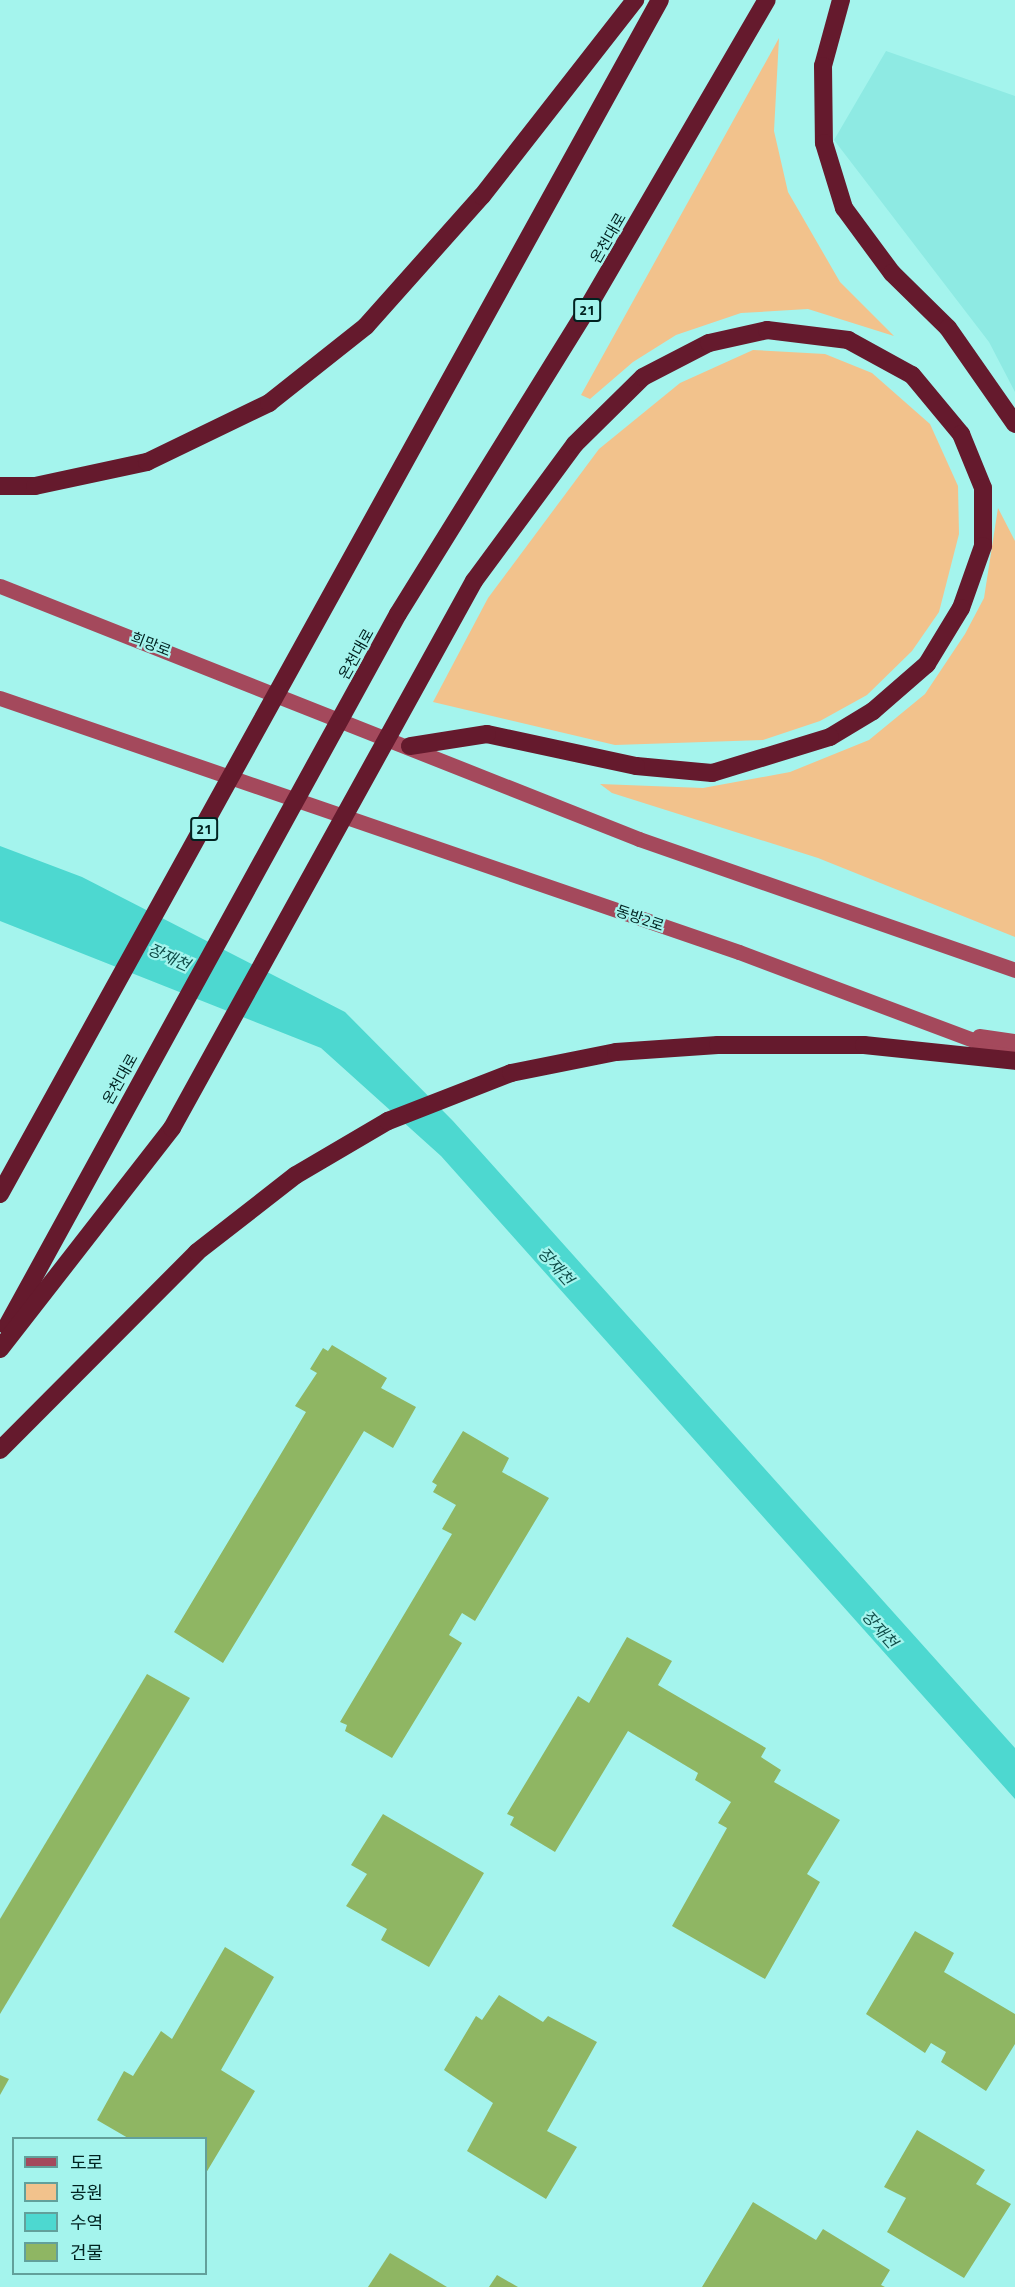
<!DOCTYPE html>
<html>
<head>
<meta charset="utf-8">
<style>
	body { margin:0 }
	#map { position:relative; width:1015px; height:2287px; overflow:hidden; background:#a4f4ed; font-family:"Titillium Web","Noto Sans KR",sans-serif }
	div>[style] { position:absolute }
	.built>* { inset:0; background:#8eeae3 }
	.green>* { inset:0; background:#f2c28c }
	.water>* { inset:0; background:#4dd8d0 }
	.building>* { inset:0; background:#8fb663 }
	.secondary>* { height:15px; margin:-7.5px; padding:0 7.5px; transform-origin:7.5px; border-radius:7.5px; background:#a4495c }
	.highway>* { height:18px; margin:-9px; padding:0 9px; transform-origin:9px; border-radius:9px; background:#651a2d }
	span { translate:-50% -50%; white-space:nowrap; text-align:center; line-height:1.15; -webkit-text-stroke:4.5px #a4f4ed; paint-order:stroke }
	.shield-label span { padding:2px 4px; background:#a4f4ed; border:2px solid; border-radius:4px; -webkit-text-stroke-width:0 }
	.shield-label { font-size:14px; color:#002220; font-weight:700 }
	.street-label { font-size:15px; color:#002220 }
	.water-label { font-size:16px; color:#0f4d49; font-style:italic }
	.legend { position:absolute; left:12px; top:2137px; width:195px; height:138px; box-sizing:border-box; background:#a4f4ed; border:2px solid #62a09b; margin:0; padding:8px 10px; list-style:none; font-size:18px; color:#002220 }
	.legend li { display:flex; align-items:center; gap:12px; height:30px }
	.legend b { width:30px; border:2px solid #62a09b }
</style>
</head>
<body>
<div id="map">
	<div class="built">
		<div style="clip-path:polygon(886px 51px,1015px 96px,1015px 392px,989px 342px,834px 140px)"></div>
	</div>
	<div class="green">
		<div style="clip-path:polygon(779px 38px,774px 131px,788px 192px,840px 282px,894px 336px,808px 309px,741px 313px,676px 335px,633px 362px,590px 399px,581px 395px)"></div>
		<div style="clip-path:polygon(753px 350px,825px 354px,872px 373px,930px 424px,958px 486px,959px 534px,939px 612px,912px 651px,867px 695px,820px 721px,763px 740px,615px 745px,433px 702px,488px 598px,599px 449px,680px 383px)"></div>
		<div style="clip-path:polygon(998px 508px,1015px 541px,1015px 937px,818px 858px,612px 793px,600px 784px,703px 788px,790px 772px,869px 740px,925px 694px,965px 634px,984px 598px)"></div>
	</div>
	<div class="water">
		<div style="clip-path:polygon(0 846px,82px 877px,345px 1012px,453px 1121px,1015px 1748px,1015px 1799px,441px 1156px,321px 1048px,0 921px)"></div>
	</div>
	<div class="building">
		<div style="clip-path:polygon(332px 1345px,387px 1378px,381px 1388px,416px 1407px,393px 1448px,364px 1431px,223px 1663px,174px 1632px,306px 1412px,295px 1406px,317px 1373px,310px 1369px,323px 1348px,328px 1351px)"></div>
		<div style="clip-path:polygon(463px 1431px,509px 1458px,502px 1472px,549px 1498px,475px 1621px,462px 1613px,449px 1635px,462px 1643px,392px 1758px,345px 1731px,347px 1725px,340px 1722px,452px 1534px,442px 1529px,456px 1505px,433px 1492px,437px 1485px,432px 1482px)"></div>
		<div style="clip-path:polygon(627px 1637px,672px 1661px,658px 1685px,766px 1748px,761px 1757px,781px 1770px,774px 1782px,840px 1820px,807px 1874px,820px 1882px,765px 1979px,672px 1926px,727px 1828px,718px 1823px,731px 1802px,695px 1780px,698px 1773px,628px 1731px,555px 1852px,510px 1825px,514px 1817px,507px 1814px,578px 1696px,589px 1703px)"></div>
		<div style="clip-path:polygon(147px 1674px,190px 1698px,0 2014px,0 1919px)"></div>
		<div style="clip-path:polygon(383px 1814px,484px 1873px,429px 1967px,381px 1940px,387px 1929px,346px 1906px,367px 1874px,351px 1865px)"></div>
		<div style="clip-path:polygon(915px 1931px,954px 1953px,944px 1972px,1015px 2014px,1015px 2044px,986px 2091px,941px 2062px,946px 2052px,931px 2043px,925px 2053px,866px 2014px)"></div>
		<div style="clip-path:polygon(225px 1947px,274px 1977px,221px 2070px,255px 2091px,206px 2173px,206px 2138px,128px 2138px,97px 2120px,124px 2071px,133px 2076px,161px 2031px,172px 2039px)"></div>
		<div style="clip-path:polygon(499px 1995px,543px 2022px,548px 2016px,597px 2042px,547px 2131px,577px 2147px,546px 2199px,467px 2151px,493px 2103px,444px 2070px,476px 2016px,482px 2020px)"></div>
		<div style="clip-path:polygon(0 2075px,9px 2079px,0 2095px)"></div>
		<div style="clip-path:polygon(917px 2130px,985px 2170px,976px 2184px,1011px 2204px,964px 2278px,887px 2232px,906px 2198px,884px 2187px)"></div>
		<div style="clip-path:polygon(753px 2202px,816px 2240px,823px 2229px,890px 2270px,881px 2285px,885px 2287px,702px 2287px)"></div>
		<div style="clip-path:polygon(390px 2253px,447px 2287px,368px 2287px)"></div>
		<div style="clip-path:polygon(497px 2275px,518px 2287px,489px 2287px)"></div>
	</div>
	<div class="secondary">
		<div style="left:0;top:586px;width:687px;rotate:21.6deg"></div>
		<div style="left:639px;top:839px;width:398px;rotate:19.2deg"></div>
		<div style="left:0;top:698px;width:781px;rotate:18.97deg"></div>
		<div style="left:739px;top:952px;width:295px;rotate:20.6deg"></div>
		<div style="left:979px;top:1036px;width:36px;rotate:8deg"></div>
	</div>
	<div class="highway">
		<div style="left:841px;top:0;width:68px;rotate:105.3deg"></div>
		<div style="left:823px;top:66px;width:77px;rotate:89.3deg"></div>
		<div style="left:824px;top:143px;width:68px;rotate:72.9deg"></div>
		<div style="left:844px;top:208px;width:81px;rotate:53.6deg"></div>
		<div style="left:892px;top:273px;width:78px;rotate:44.5deg"></div>
		<div style="left:948px;top:328px;width:117px;rotate:55.1deg"></div>
		<div style="left:0;top:486px;width:35px"></div>
		<div style="left:35px;top:486px;width:115px;rotate:-12.1deg"></div>
		<div style="left:147px;top:462px;width:136px;rotate:-25.8deg"></div>
		<div style="left:269px;top:403px;width:124px;rotate:-38.4deg"></div>
		<div style="left:366px;top:326px;width:174px;rotate:-48.3deg"></div>
		<div style="left:482px;top:196px;width:249px;rotate:-52deg"></div>
		<div style="left:0;top:1194px;width:1364px;rotate:-61.07deg"></div>
		<div style="left:7px;top:1326px;width:812px;rotate:-61.23deg"></div>
		<div style="left:398px;top:614px;width:361px;rotate:-58.2deg"></div>
		<div style="left:588px;top:307px;width:355px;rotate:-59.8deg"></div>
		<div style="left:0;top:1349px;width:280px;rotate:-52.1deg"></div>
		<div style="left:172px;top:1128px;width:625px;rotate:-61.1deg"></div>
		<div style="left:474px;top:581px;width:170px;rotate:-53.6deg"></div>
		<div style="left:575px;top:444px;width:95px;rotate:-44.6deg"></div>
		<div style="left:643px;top:377px;width:74px;rotate:-27.3deg"></div>
		<div style="left:709px;top:343px;width:59px;rotate:-12.6deg"></div>
		<div style="left:767px;top:330px;width:82px;rotate:7deg"></div>
		<div style="left:848px;top:340px;width:73px;rotate:28.7deg"></div>
		<div style="left:912px;top:375px;width:77px;rotate:50.3deg"></div>
		<div style="left:961px;top:434px;width:58px;rotate:67.8deg"></div>
		<div style="left:983px;top:488px;width:58px;rotate:90deg"></div>
		<div style="left:983px;top:546px;width:66px;rotate:109.5deg"></div>
		<div style="left:961px;top:608px;width:66px;rotate:121.3deg"></div>
		<div style="left:927px;top:664px;width:72px;rotate:139deg"></div>
		<div style="left:873px;top:711px;width:50px;rotate:148.8deg"></div>
		<div style="left:830px;top:737px;width:123px;rotate:163deg"></div>
		<div style="left:712px;top:773px;width:76px;rotate:-174.7deg"></div>
		<div style="left:636px;top:766px;width:152px;rotate:-167.9deg"></div>
		<div style="left:487px;top:734px;width:78px;rotate:171.1deg"></div>
		<div style="left:0;top:1450px;width:279px;rotate:-45.1deg"></div>
		<div style="left:197px;top:1252px;width:125px;rotate:-37.9deg"></div>
		<div style="left:296px;top:1175px;width:107px;rotate:-30.4deg"></div>
		<div style="left:388px;top:1121px;width:132px;rotate:-21.3deg"></div>
		<div style="left:511px;top:1073px;width:107px;rotate:-11.3deg"></div>
		<div style="left:616px;top:1052px;width:102px;rotate:-3.9deg"></div>
		<div style="left:718px;top:1045px;width:146px"></div>
		<div style="left:864px;top:1045px;width:152px;rotate:6deg"></div>
	</div>
	<div class="shield-label">
		<span style="left:587px;top:310px">21</span>
		<span style="left:204px;top:829px">21</span>
	</div>
	<div class="street-label">
		<span style="left:608px;top:238px;rotate:-60deg">온천대로</span>
		<span style="left:151px;top:644px;rotate:21deg">희망로</span>
		<span style="left:356px;top:654px;rotate:-61deg">온천대로</span>
		<span style="left:640px;top:918px;rotate:19deg">동방2로</span>
		<span style="left:120px;top:1079px;rotate:-61deg">온천대로</span>
	</div>
	<div class="water-label">
		<span style="left:169px;top:957px;rotate:24deg">장재천</span>
		<span style="left:556px;top:1266px;rotate:48deg">장재천</span>
		<span style="left:880px;top:1629px;rotate:48deg">장재천</span>
	</div>
	<ul class="legend">
	<li><b style="height:8px;background:#a4495c"></b>도로</li>
	<li><b style="height:16px;background:#f2c28c"></b>공원</li>
	<li><b style="height:16px;background:#4dd8d0"></b>수역</li>
	<li><b style="height:16px;background:#8fb663"></b>건물</li>
	</ul>
</div>
</body>
</html>
